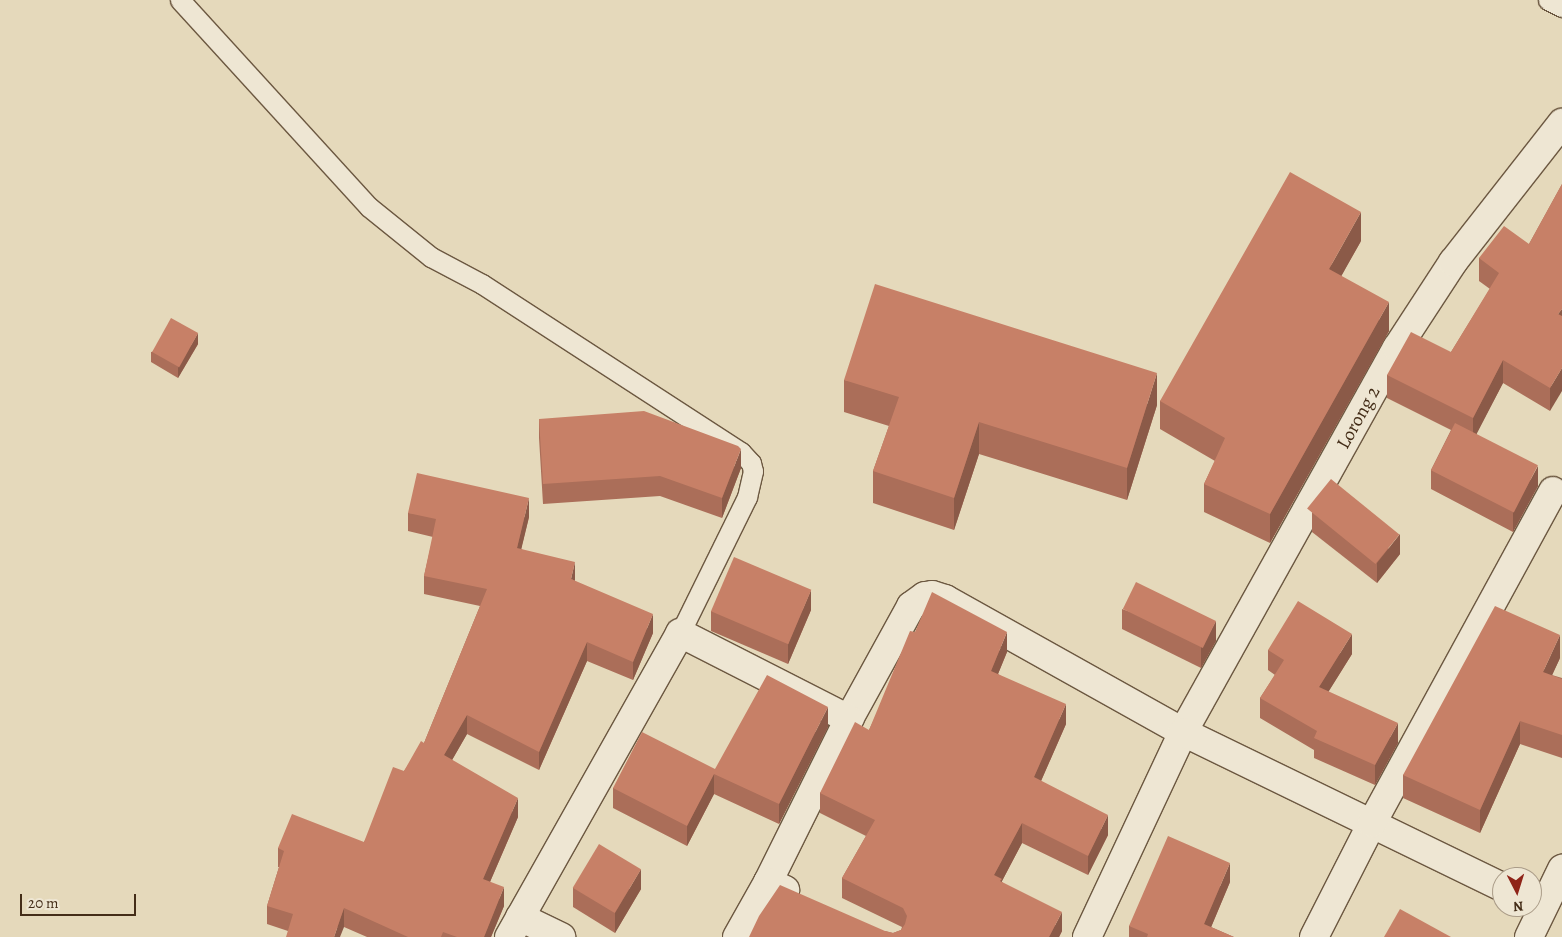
<!DOCTYPE html>
<html>
<head>
<meta charset="utf-8">
<style>
	body { margin:0 }
	#map { position:relative; width:1562px; height:937px; overflow:hidden; background:#e5d9bb; font-family:Alegreya,serif }
	div>[style] { position:absolute }
	.roads { filter:drop-shadow(1px 0 #6c5841) drop-shadow(-1px 0 #6c5841) drop-shadow(0 1px #6c5841) drop-shadow(0 -1px #6c5841) }
	.lane>* { height:19px; margin:-9.5px; padding:0 9.5px; transform-origin:9.5px; border-radius:9.5px; background:#eee6d3 }
	.street>* { height:28px; margin:-14px; padding:0 14px; transform-origin:14px; border-radius:14px; background:#eee6d3 }
	.wall>* { inset:0; background:#ab6e59 }
	.shaded-wall>* { inset:0; background:#8b5a48 }
	.building>* { inset:0; background:#c78067; transform-origin:0 0 }
	span { translate:-50% -50%; white-space:nowrap; text-align:center; line-height:1.15; -webkit-text-stroke:4.5px #eee6d3; paint-order:stroke }
	.street-label { font-size:19px; color:#442d18 }
	.north { position:absolute; left:1492px; top:867px; width:50px; height:50px; box-sizing:border-box; background:#eee6d3; border:1px solid #aa9c88; border-radius:50%; rotate:175deg; font-size:14px; font-weight:700; line-height:20px; text-align:center; color:#442d18 }
	.north::after { content:''; display:block; margin:auto; width:18px; height:22px; background:#8f2418; clip-path:polygon(50% 0,100% 100%,50% 72%,0 100%) }
	.scale { position:absolute; left:20px; top:894px; width:116px; height:22px; box-sizing:border-box; border:2px solid #442d18; border-top:0; padding-left:6px; font-size:15px; line-height:18px; white-space:nowrap; color:#442d18; -webkit-text-stroke:4px #eee6d3; paint-order:stroke }
</style>
</head>
<body>
<div id="map">
	<div class="roads">
		<div class="lane">
			<div style="left:180px;top:0;width:280px;rotate:47.6deg"></div>
			<div style="left:369px;top:207px;width:80px;rotate:38.9deg"></div>
			<div style="left:431px;top:257px;width:58px;rotate:27.9deg"></div>
			<div style="left:482px;top:284px;width:309px;rotate:33deg"></div>
			<div style="left:741px;top:452px;width:15px;rotate:48deg"></div>
			<div style="left:751px;top:463px;width:8px;rotate:76deg"></div>
			<div style="left:753px;top:471px;width:27px;rotate:103deg"></div>
			<div style="left:747px;top:497px;width:152px;rotate:116.2deg"></div>
			<div style="left:1548px;top:0;width:16px;rotate:27deg"></div>
		</div>
		<div class="street">
			<div style="left:768px;top:882px;width:182px;rotate:-63.6deg"></div>
			<div style="left:849px;top:719px;width:129px;rotate:-61.2deg"></div>
			<div style="left:911px;top:606px;width:17px;rotate:-36deg"></div>
			<div style="left:925px;top:596px;width:7px;rotate:-8deg"></div>
			<div style="left:932px;top:595px;width:14px;rotate:17deg"></div>
			<div style="left:945px;top:599px;width:273px;rotate:29.2deg"></div>
			<div style="left:1183px;top:732px;width:440px;rotate:-60.9deg"></div>
			<div style="left:1397px;top:348px;width:103px;rotate:-56.9deg"></div>
			<div style="left:1453px;top:262px;width:177px;rotate:-51.9deg"></div>
			<div style="left:520px;top:917px;width:46px;rotate:26deg"></div>
			<div style="left:509px;top:937px;width:349px;rotate:-60.6deg"></div>
			<div style="left:680px;top:633px;width:190px;rotate:27deg"></div>
			<div style="left:737px;top:937px;width:63px;rotate:-60.6deg"></div>
			<div style="left:768px;top:882px;width:19px;rotate:25deg"></div>
			<div style="left:1087px;top:937px;width:226px;rotate:-64.9deg"></div>
			<div style="left:1183px;top:732px;width:355px;rotate:25.9deg"></div>
			<div style="left:1314px;top:937px;width:128px;rotate:-63deg"></div>
			<div style="left:1372px;top:823px;width:378px;rotate:-61.4deg"></div>
			<div style="left:1529px;top:937px;width:76px;rotate:-64.1deg"></div>
		</div>
	</div>
	<div class="wall">
		<div style="clip-path:polygon(1562px 184px,1550px 411px,1503px 383px,1476px 434px,1538px 486px,1513px 532px,1431px 489px,1431px 470px,1451px 430px,1387px 398px,1387px 375px,1451px 352px,1490px 289px,1479px 281px,1479px 258px,1529px 244px)"></div>
		<div style="clip-path:polygon(1361px 241px,1341px 276px,1389px 331px,1270px 543px,1204px 512px,1204px 484px,1215px 461px,1160px 429px,1160px 401px)"></div>
		<div style="clip-path:polygon(198px 344px,178px 378px,151px 362px,151px 352px)"></div>
		<div style="clip-path:polygon(844px 380px,1157px 405px,1127px 500px,979px 454px,954px 530px,873px 503px,873px 471px,889px 426px,844px 412px)"></div>
		<div style="clip-path:polygon(539px 419px,741px 468px,722px 518px,660px 496px,543px 504px,539px 438px)"></div>
		<div style="clip-path:polygon(1312px 512px,1400px 554px,1377px 583px,1312px 532px)"></div>
		<div style="clip-path:polygon(408px 513px,529px 517px,521px 549px,575px 581px,653px 633px,633px 680px,587px 661px,539px 770px,467px 734px,452px 760px,518px 817px,490px 882px,504px 906px,491px 937px,367px 937px,344px 927px,288px 931px,267px 924px,267px 906px,279px 867px,278px 867px,278px 848px,364px 842px,404px 771px,424px 743px,480px 606px,424px 594px,424px 576px,433px 537px,408px 531px)"></div>
		<div style="clip-path:polygon(1122px 609px,1216px 641px,1201px 668px,1122px 629px)"></div>
		<div style="clip-path:polygon(811px 610px,788px 664px,711px 631px,711px 611px)"></div>
		<div style="clip-path:polygon(915px 632px,1007px 652px,998px 674px,1066px 724px,1041px 781px,1108px 835px,1088px 875px,1022px 843px,1002px 881px,1002px 882px,1062px 931px,1059px 937px,749px 937px,885px 931px,893px 933px,901px 930px,902px 927px,842px 898px,842px 878px,866px 836px,820px 813px,820px 793px,869px 730px)"></div>
		<div style="clip-path:polygon(1268px 650px,1352px 654px,1328px 692px,1398px 743px,1375px 785px,1314px 758px,1314px 750px,1260px 718px,1260px 698px,1275px 675px,1268px 670px)"></div>
		<div style="clip-path:polygon(1560px 658px,1552px 675px,1562px 678px,1562px 758px,1520px 744px,1480px 833px,1403px 798px,1403px 775px)"></div>
		<div style="clip-path:polygon(828px 727px,779px 824px,714px 794px,687px 846px,613px 808px,613px 788px,715px 769px)"></div>
		<div style="clip-path:polygon(1230px 882px,1211px 927px,1234px 937px,1129px 937px,1129px 926px)"></div>
		<div style="clip-path:polygon(573px 888px,641px 889px,615px 933px,573px 907px)"></div>
	</div>
	<div class="shaded-wall">
		<div style="clip-path:polygon(1361px 212px,1361px 241px,1329px 298px,1329px 269px)"></div>
		<div style="clip-path:polygon(1389px 302px,1389px 331px,1270px 543px,1270px 514px)"></div>
		<div style="clip-path:polygon(1562px 309px,1562px 332px,1558px 314px)"></div>
		<div style="clip-path:polygon(198px 333px,198px 344px,178px 378px,178px 368px)"></div>
		<div style="clip-path:polygon(1503px 360px,1503px 383px,1473px 441px,1473px 418px)"></div>
		<div style="clip-path:polygon(1562px 368px,1562px 391px,1550px 411px,1550px 388px)"></div>
		<div style="clip-path:polygon(1157px 373px,1157px 405px,1127px 500px,1127px 468px)"></div>
		<div style="clip-path:polygon(979px 422px,979px 454px,954px 530px,954px 498px)"></div>
		<div style="clip-path:polygon(741px 449px,741px 468px,722px 518px,722px 498px)"></div>
		<div style="clip-path:polygon(1538px 466px,1538px 486px,1513px 532px,1513px 512px)"></div>
		<div style="clip-path:polygon(529px 498px,529px 517px,517px 567px,517px 548px)"></div>
		<div style="clip-path:polygon(1400px 534px,1400px 554px,1377px 583px,1377px 563px)"></div>
		<div style="clip-path:polygon(575px 562px,575px 581px,571px 579px)"></div>
		<div style="clip-path:polygon(811px 590px,811px 610px,788px 664px,788px 644px)"></div>
		<div style="clip-path:polygon(653px 614px,653px 633px,633px 680px,633px 662px)"></div>
		<div style="clip-path:polygon(1216px 621px,1216px 641px,1201px 668px,1201px 648px)"></div>
		<div style="clip-path:polygon(1007px 632px,1007px 652px,991px 691px,991px 671px)"></div>
		<div style="clip-path:polygon(1352px 634px,1352px 654px,1319px 707px,1319px 687px)"></div>
		<div style="clip-path:polygon(1560px 635px,1560px 658px,1543px 695px,1543px 672px)"></div>
		<div style="clip-path:polygon(587px 642px,587px 661px,539px 770px,539px 752px)"></div>
		<div style="clip-path:polygon(1066px 704px,1066px 724px,1034px 797px,1034px 777px)"></div>
		<div style="clip-path:polygon(828px 707px,828px 727px,779px 824px,779px 804px)"></div>
		<div style="clip-path:polygon(467px 715px,467px 734px,444px 774px,444px 755px)"></div>
		<div style="clip-path:polygon(1520px 721px,1520px 744px,1480px 833px,1480px 810px)"></div>
		<div style="clip-path:polygon(1398px 723px,1398px 743px,1375px 785px,1375px 765px)"></div>
		<div style="clip-path:polygon(714px 774px,714px 794px,687px 846px,687px 826px)"></div>
		<div style="clip-path:polygon(518px 798px,518px 817px,483px 898px,483px 879px)"></div>
		<div style="clip-path:polygon(1108px 815px,1108px 835px,1088px 875px,1088px 856px)"></div>
		<div style="clip-path:polygon(1022px 823px,1022px 843px,1002px 881px,1002px 898px,994px 875px)"></div>
		<div style="clip-path:polygon(1230px 863px,1230px 882px,1207px 937px,1204px 924px)"></div>
		<div style="clip-path:polygon(641px 869px,641px 889px,615px 933px,615px 913px)"></div>
		<div style="clip-path:polygon(504px 887px,504px 906px,491px 937px,484px 937px)"></div>
		<div style="clip-path:polygon(344px 908px,344px 927px,340px 937px,334px 937px)"></div>
		<div style="clip-path:polygon(1062px 912px,1062px 931px,1059px 937px,1049px 937px)"></div>
	</div>
	<div class="building">
		<div style="clip-path:polygon(1290px 172px,1361px 212px,1329px 269px,1389px 302px,1270px 514px,1204px 484px,1225px 438px,1160px 401px)"></div>
		<div style="clip-path:polygon(1562px 184px,1562px 309px,1558px 314px,1562px 316px,1562px 368px,1550px 388px,1503px 360px,1473px 418px,1387px 375px,1411px 332px,1451px 352px,1499px 273px,1479px 258px,1504px 226px,1529px 244px)"></div>
		<div style="clip-path:polygon(875px 284px,1157px 373px,1127px 468px,979px 422px,954px 498px,873px 471px,899px 397px,844px 380px)"></div>
		<div style="left:171px;top:318px;width:31px;height:39px;rotate:29deg"></div>
		<div style="clip-path:polygon(644px 411px,738px 446px,741px 449px,722px 498px,660px 476px,543px 484px,539px 419px)"></div>
		<div style="left:1455px;top:423px;width:93px;height:53px;rotate:27deg"></div>
		<div style="clip-path:polygon(417px 473px,529px 498px,517px 548px,575px 562px,571px 579px,653px 614px,633px 662px,587px 642px,539px 752px,467px 715px,444px 755px,518px 798px,483px 879px,504px 887px,484px 937px,457px 937px,443px 932px,441px 937px,408px 937px,344px 908px,334px 937px,286px 937px,293px 914px,267px 906px,284px 851px,278px 848px,292px 814px,364px 842px,393px 767px,404px 771px,421px 741px,424px 743px,487px 589px,424px 576px,436px 519px,408px 513px)"></div>
		<div style="left:1331px;top:479px;width:88px;height:38px;rotate:39deg"></div>
		<div style="left:734px;top:557px;width:84px;height:59px;rotate:23deg"></div>
		<div style="left:1136px;top:582px;width:89px;height:30px;rotate:26deg"></div>
		<div style="clip-path:polygon(932px 592px,1007px 632px,991px 671px,1066px 704px,1034px 777px,1108px 815px,1088px 856px,1022px 823px,994px 875px,1002px 879px,1000px 881px,1062px 912px,1049px 937px,749px 937px,759px 916px,780px 885px,885px 931px,893px 933px,901px 930px,905px 924px,907px 916px,903px 908px,842px 878px,875px 820px,820px 793px,855px 722px,869px 730px,910px 631px,915px 632px)"></div>
		<div style="clip-path:polygon(1298px 601px,1352px 634px,1319px 687px,1398px 723px,1375px 765px,1314px 738px,1317px 731px,1260px 698px,1284px 660px,1268px 650px)"></div>
		<div style="clip-path:polygon(1495px 606px,1560px 635px,1543px 672px,1562px 679px,1562px 735px,1520px 721px,1480px 810px,1403px 775px)"></div>
		<div style="clip-path:polygon(767px 675px,828px 707px,779px 804px,714px 774px,687px 826px,613px 788px,642px 732px,715px 769px)"></div>
		<div style="clip-path:polygon(1168px 836px,1230px 863px,1204px 924px,1234px 937px,1147px 937px,1148px 934px,1129px 926px)"></div>
		<div style="left:599px;top:844px;width:49px;height:51px;rotate:31deg"></div>
		<div style="clip-path:polygon(1400px 909px,1451px 937px,1384px 937px)"></div>
	</div>
	<div class="street-label">
		<span style="left:1359px;top:418px;rotate:-61deg">Lorong 2</span>
	</div>
	<div class="north">N</div>
	<div class="scale">20 m</div>
</div>
</body>
</html>
